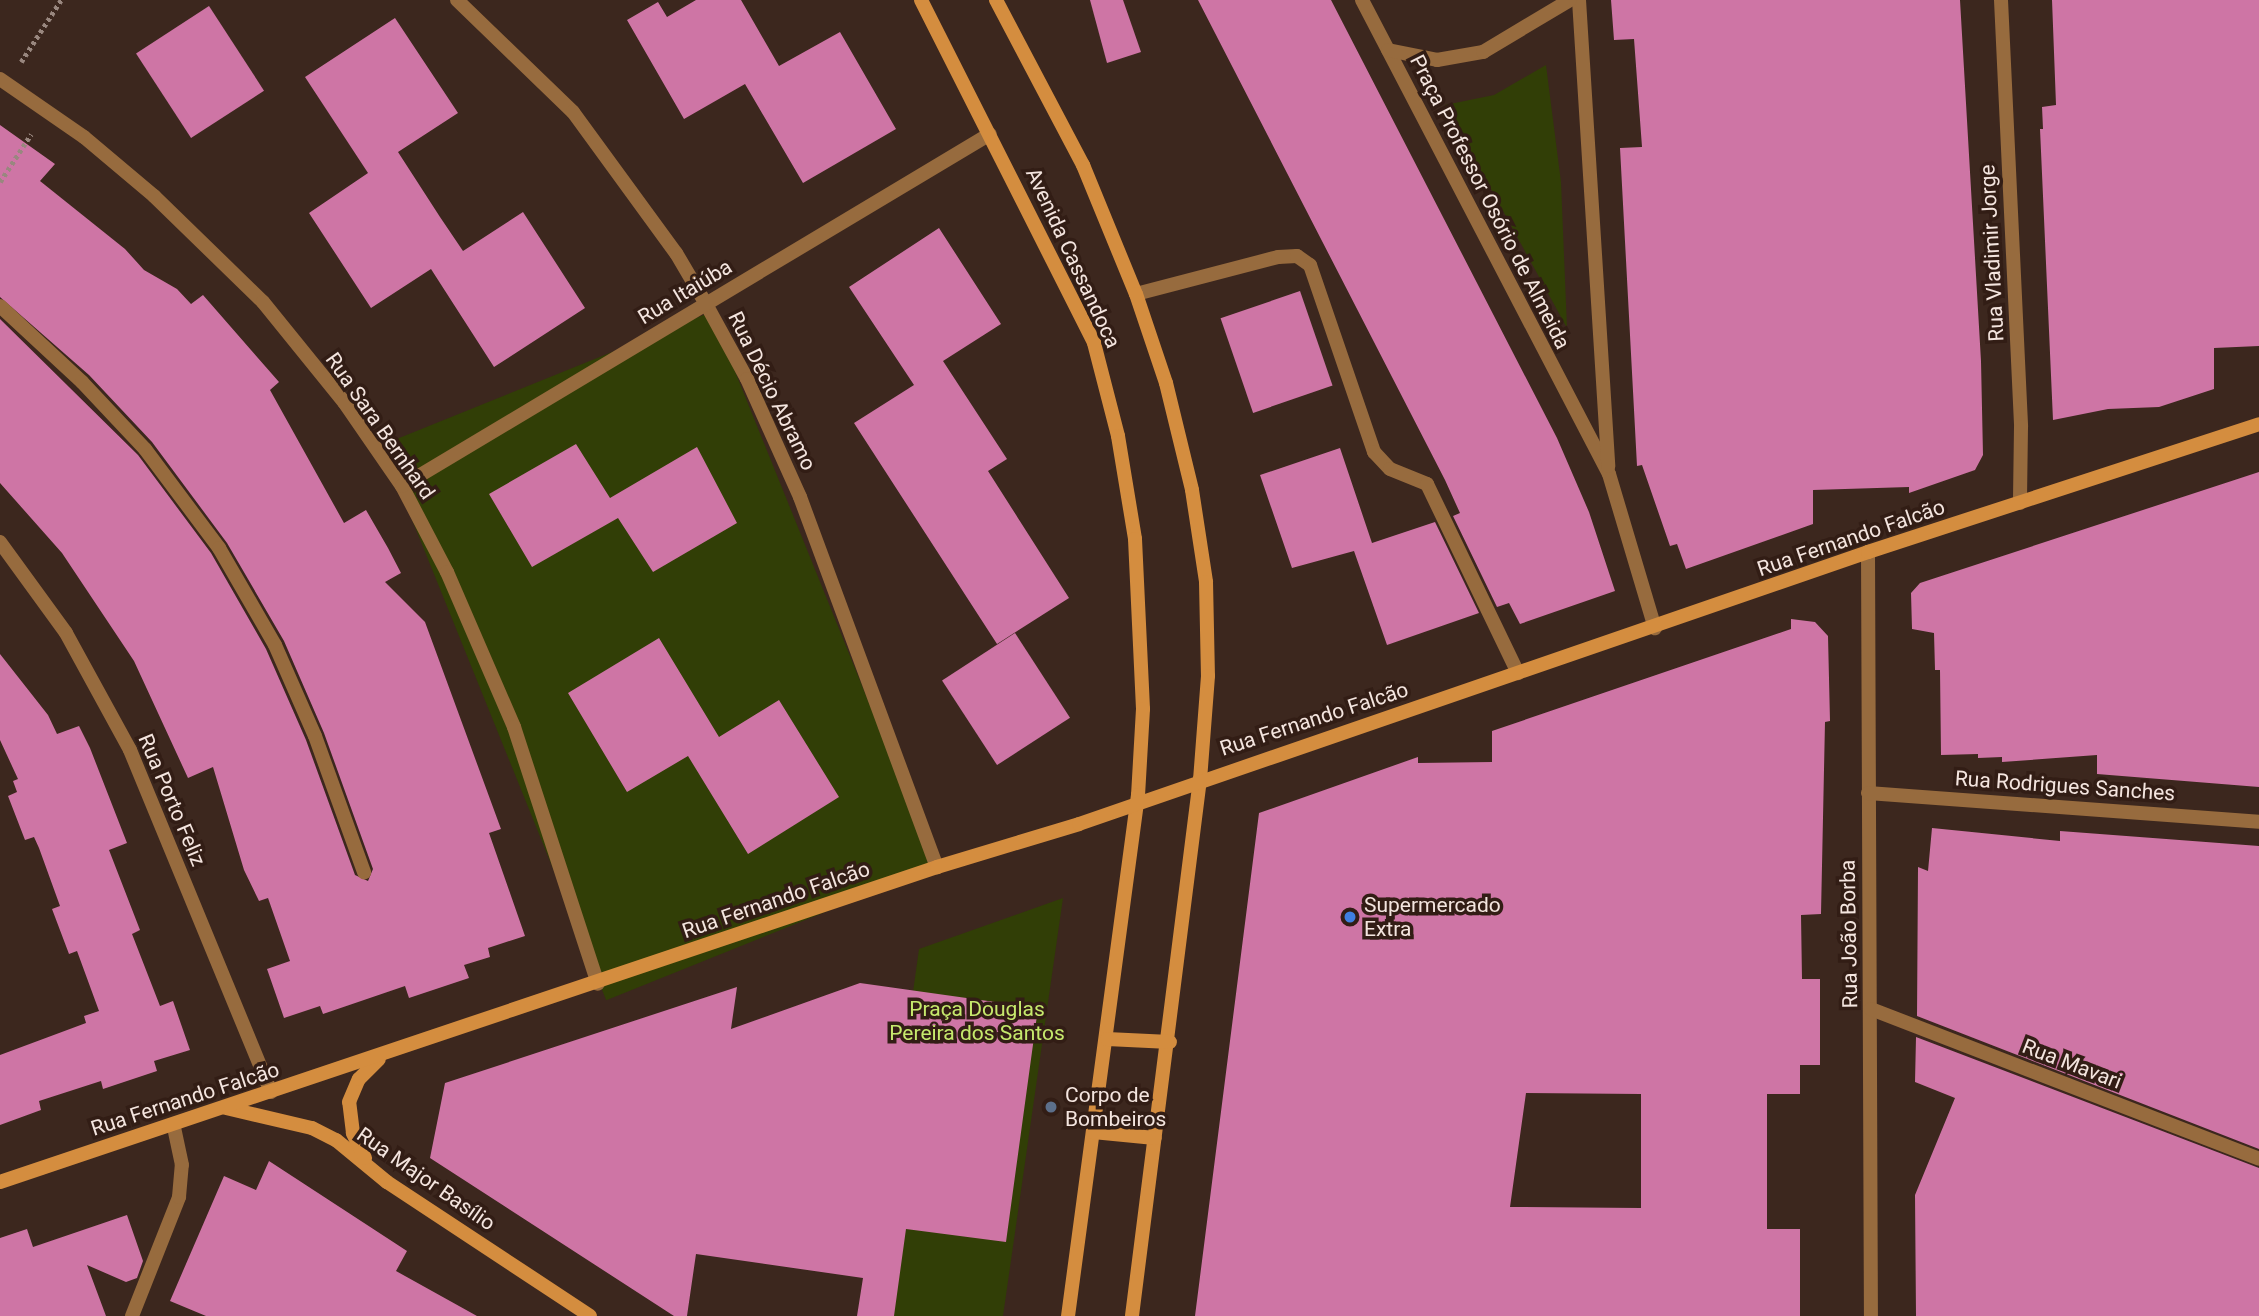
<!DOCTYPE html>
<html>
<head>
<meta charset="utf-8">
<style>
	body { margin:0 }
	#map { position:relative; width:2259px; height:1316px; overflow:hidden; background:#3c271e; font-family:Roboto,sans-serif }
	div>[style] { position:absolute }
	.green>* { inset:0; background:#313e06; transform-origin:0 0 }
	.building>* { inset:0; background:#ce75a5; transform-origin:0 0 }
	.path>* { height:4.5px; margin-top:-2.25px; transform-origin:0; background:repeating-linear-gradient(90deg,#99877f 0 3.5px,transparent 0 7px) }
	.street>* { height:14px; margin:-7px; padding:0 7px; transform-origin:7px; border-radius:7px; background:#976b3e }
	.secondary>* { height:14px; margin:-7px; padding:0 7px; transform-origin:7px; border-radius:7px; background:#d48d3f }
	.dots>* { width:19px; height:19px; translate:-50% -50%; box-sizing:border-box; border:4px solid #321d15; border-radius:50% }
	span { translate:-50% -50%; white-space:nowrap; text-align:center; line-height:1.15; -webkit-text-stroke:7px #321d15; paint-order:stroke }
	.street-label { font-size:21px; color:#f4e5df }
	.poi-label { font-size:21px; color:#f4e5df }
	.left { translate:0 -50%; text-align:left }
	.park-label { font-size:21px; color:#c6e96d }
</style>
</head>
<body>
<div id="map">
	<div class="green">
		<div style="clip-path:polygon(1546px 65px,1561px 182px,1567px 328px,1445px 105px,1494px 95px)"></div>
		<div style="left:711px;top:312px;width:599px;height:355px;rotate:68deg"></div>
		<div style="clip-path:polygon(1063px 898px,1003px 1316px,868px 1316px,919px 949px)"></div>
	</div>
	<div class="building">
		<div style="clip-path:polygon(696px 0,741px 0,779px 66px,840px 32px,896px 129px,803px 183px,745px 84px,684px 119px,627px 20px,658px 2px,667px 17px)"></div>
		<div style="clip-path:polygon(1090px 0,1123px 0,1141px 52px,1107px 63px)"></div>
		<div style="clip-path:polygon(1198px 0,1331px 0,1557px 438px,1589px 512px,1615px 591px,1520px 624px,1509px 603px,1497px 607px,1453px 516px,1460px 513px,1445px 480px)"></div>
		<div style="clip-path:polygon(1611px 0,1960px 0,1981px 361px,1983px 455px,1975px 470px,1909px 493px,1909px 487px,1813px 490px,1813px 524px,1686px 569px,1677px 544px,1670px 546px,1642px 465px,1637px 466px,1620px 148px,1642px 147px,1634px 39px,1614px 40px)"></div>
		<div style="clip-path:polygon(2052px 0,2259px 0,2259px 346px,2214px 348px,2214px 389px,2159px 407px,2108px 409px,2053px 420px,2040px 129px,2043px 129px,2042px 107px,2056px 105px)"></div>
		<div style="left:209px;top:6px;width:101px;height:87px;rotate:57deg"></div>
		<div style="clip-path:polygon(395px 18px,458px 113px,398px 152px,440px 217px,463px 251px,523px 212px,585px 308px,494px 367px,431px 269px,371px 308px,309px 213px,368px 173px,305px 77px)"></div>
		<div style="clip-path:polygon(0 125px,55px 164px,40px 181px,125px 249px,144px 270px,177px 289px,191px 304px,203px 295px,279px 382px,270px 390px,344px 523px,366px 510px,388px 548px,401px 573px,385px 582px,425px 622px,501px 829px,489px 833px,525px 936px,488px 948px,490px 957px,464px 965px,469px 978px,409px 998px,405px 986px,323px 1014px,320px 1006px,284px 1018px,267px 969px,290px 961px,268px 898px,259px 901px,244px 870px,213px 767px,188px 778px,134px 661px,62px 553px,0 483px,0 319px,138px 455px,211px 553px,266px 649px,306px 740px,355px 875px,368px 881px,373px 869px,324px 733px,284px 641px,227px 543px,152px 442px,89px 375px,0 297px)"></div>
		<div style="clip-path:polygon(939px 228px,1001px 324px,943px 361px,1007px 459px,988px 471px,1069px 598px,997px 644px,854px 423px,914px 385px,849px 287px)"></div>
		<div style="left:1300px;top:291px;width:100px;height:84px;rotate:71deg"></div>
		<div style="clip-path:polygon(576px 444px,610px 498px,697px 447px,737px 523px,653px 572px,618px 518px,532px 567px,489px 494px)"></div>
		<div style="clip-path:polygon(1340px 448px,1372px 543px,1435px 522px,1479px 613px,1387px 645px,1354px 551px,1292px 568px,1260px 475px)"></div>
		<div style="clip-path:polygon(2259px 472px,2259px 787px,2097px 774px,2097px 755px,2002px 762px,2002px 757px,1978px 758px,1978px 754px,1941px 755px,1940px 670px,1935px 670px,1934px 633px,1912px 629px,1911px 593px,1920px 583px)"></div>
		<div style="clip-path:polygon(evenodd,1791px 619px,1815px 622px,1828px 636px,1830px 721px,1825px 722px,1821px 914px,1801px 915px,1802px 979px,1820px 979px,1820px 1065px,1800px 1065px,1800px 1094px,1767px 1094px,1767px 1229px,1800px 1229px,1800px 1316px,1195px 1316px,1259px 813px,1418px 757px,1418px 763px,1492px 762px,1492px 731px,1791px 629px,1791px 619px,1526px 1093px,1641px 1094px,1641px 1208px,1510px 1207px,1526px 1093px)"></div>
		<div style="left:1015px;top:633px;width:101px;height:87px;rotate:57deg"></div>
		<div style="clip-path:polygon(659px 638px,719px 737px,779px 700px,839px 797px,748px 854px,688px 756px,627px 792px,568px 693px)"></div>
		<div style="clip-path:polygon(0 654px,48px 715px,57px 734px,79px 726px,90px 748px,127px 843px,109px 850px,140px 930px,132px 934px,160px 1006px,173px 1001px,190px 1050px,154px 1061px,157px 1071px,103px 1089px,101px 1081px,39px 1101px,41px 1110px,0 1125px,0 1055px,86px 1023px,84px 1016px,99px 1011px,77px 951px,69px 954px,52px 909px,60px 906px,39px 848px,34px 837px,25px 840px,8px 796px,17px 792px,13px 781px,18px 779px,0 740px)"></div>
		<div style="clip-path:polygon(1932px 828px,2060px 841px,2060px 831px,2259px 846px,2259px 1149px,1917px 1016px,1918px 867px,1928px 871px)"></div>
		<div style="clip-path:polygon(860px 983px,1038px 1008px,1006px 1242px,906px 1229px,894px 1316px,857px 1316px,863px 1278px,696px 1254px,687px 1316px,674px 1316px,430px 1158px,445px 1083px,737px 987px,731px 1029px)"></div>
		<div style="clip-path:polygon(1916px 1037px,2259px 1168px,2259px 1316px,1916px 1316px,1915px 1195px,1955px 1098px,1915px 1082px)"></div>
		<div style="clip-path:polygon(269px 1161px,407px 1251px,396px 1271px,477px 1316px,206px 1316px,170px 1301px,224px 1176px,256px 1190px)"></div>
		<div style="clip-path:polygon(127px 1215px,143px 1261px,137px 1278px,126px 1282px,87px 1265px,106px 1316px,0 1316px,0 1238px,27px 1229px,33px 1247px)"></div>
	</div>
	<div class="path">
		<div style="left:21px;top:62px;width:74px;rotate:-57.2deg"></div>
		<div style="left:0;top:182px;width:57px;rotate:-57.1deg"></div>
	</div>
	<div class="street">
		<div style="left:457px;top:0;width:161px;rotate:44deg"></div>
		<div style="left:573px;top:112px;width:175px;rotate:53.9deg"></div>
		<div style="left:676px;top:253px;width:59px;rotate:59.5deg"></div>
		<div style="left:706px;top:304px;width:85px;rotate:61.3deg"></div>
		<div style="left:747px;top:379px;width:129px;rotate:65.8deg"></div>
		<div style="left:800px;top:497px;width:395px;rotate:69.7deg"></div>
		<div style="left:1362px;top:0;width:534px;rotate:62.48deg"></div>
		<div style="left:1609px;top:474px;width:161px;rotate:73.4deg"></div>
		<div style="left:1579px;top:0;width:467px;rotate:86.4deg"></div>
		<div style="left:2001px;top:0;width:427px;rotate:87.3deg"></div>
		<div style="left:2021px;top:427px;width:76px;rotate:90.8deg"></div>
		<div style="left:1388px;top:50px;width:50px;rotate:11.5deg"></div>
		<div style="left:1437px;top:60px;width:47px;rotate:-9.9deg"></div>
		<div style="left:1483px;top:52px;width:101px;rotate:-30.9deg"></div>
		<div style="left:0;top:79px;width:102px;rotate:34.6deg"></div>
		<div style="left:84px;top:137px;width:92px;rotate:40.1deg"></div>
		<div style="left:154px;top:196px;width:152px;rotate:44.2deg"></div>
		<div style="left:263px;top:302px;width:129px;rotate:51deg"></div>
		<div style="left:344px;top:402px;width:102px;rotate:55.4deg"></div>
		<div style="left:402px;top:486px;width:97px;rotate:62.4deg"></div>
		<div style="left:447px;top:572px;width:169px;rotate:66.6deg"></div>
		<div style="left:514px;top:727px;width:270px;rotate:71.9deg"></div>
		<div style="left:1136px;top:294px;width:147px;rotate:-14.6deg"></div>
		<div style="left:1278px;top:257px;width:19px;rotate:-3deg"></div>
		<div style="left:1297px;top:256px;width:16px;rotate:35deg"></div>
		<div style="left:1310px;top:265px;width:198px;rotate:71.1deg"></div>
		<div style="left:1374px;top:452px;width:23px;rotate:47deg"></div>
		<div style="left:1390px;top:469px;width:40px;rotate:22deg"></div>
		<div style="left:1427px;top:484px;width:210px;rotate:64.3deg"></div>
		<div style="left:0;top:306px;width:112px;rotate:42.8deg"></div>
		<div style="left:82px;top:382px;width:92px;rotate:46.8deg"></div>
		<div style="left:145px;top:449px;width:124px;rotate:53.2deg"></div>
		<div style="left:219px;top:548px;width:112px;rotate:60deg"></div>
		<div style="left:275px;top:645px;width:99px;rotate:66.3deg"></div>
		<div style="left:315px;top:736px;width:145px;rotate:70.2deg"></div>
		<div style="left:402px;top:486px;width:685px;rotate:-30.91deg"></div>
		<div style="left:0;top:542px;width:112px;rotate:54deg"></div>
		<div style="left:66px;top:633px;width:133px;rotate:61.3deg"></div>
		<div style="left:130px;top:750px;width:370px;rotate:67.6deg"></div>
		<div style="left:1868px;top:552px;width:764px;rotate:89.78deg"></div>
		<div style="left:1868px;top:793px;width:392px;rotate:4.2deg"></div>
		<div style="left:1871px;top:1009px;width:416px;rotate:21.1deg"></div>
		<div style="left:132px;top:1316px;width:128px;rotate:-68.4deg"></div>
		<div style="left:179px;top:1197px;width:32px;rotate:-85deg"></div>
		<div style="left:182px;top:1165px;width:40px;rotate:-102deg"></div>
	</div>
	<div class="secondary">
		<div style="left:921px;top:0;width:384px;rotate:63.2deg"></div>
		<div style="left:1094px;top:343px;width:96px;rotate:75.5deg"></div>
		<div style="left:1118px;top:436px;width:104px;rotate:80.6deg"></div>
		<div style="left:1135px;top:539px;width:170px;rotate:87.3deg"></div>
		<div style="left:1143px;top:709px;width:86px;rotate:93.3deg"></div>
		<div style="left:1138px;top:795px;width:526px;rotate:97.65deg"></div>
		<div style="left:996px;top:0;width:187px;rotate:62.2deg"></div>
		<div style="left:1083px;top:165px;width:139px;rotate:67.7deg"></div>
		<div style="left:1136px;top:294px;width:94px;rotate:71.4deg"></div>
		<div style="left:1166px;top:383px;width:110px;rotate:76.3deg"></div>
		<div style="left:1192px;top:490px;width:93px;rotate:81.3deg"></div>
		<div style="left:1206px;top:582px;width:94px;rotate:88.8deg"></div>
		<div style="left:1208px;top:676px;width:103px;rotate:94.4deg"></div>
		<div style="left:1200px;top:779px;width:541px;rotate:97.22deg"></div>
		<div style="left:1107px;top:1039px;width:63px;rotate:2.7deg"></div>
		<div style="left:226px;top:1108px;width:88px;rotate:13.1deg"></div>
		<div style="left:312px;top:1128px;width:27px;rotate:27deg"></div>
		<div style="left:336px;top:1140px;width:66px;rotate:39.5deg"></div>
		<div style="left:387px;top:1182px;width:243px;rotate:33.4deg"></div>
		<div style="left:1093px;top:1132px;width:62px;rotate:5.5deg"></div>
		<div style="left:365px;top:1158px;width:28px;rotate:-116deg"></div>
		<div style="left:353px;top:1133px;width:31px;rotate:-97deg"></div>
		<div style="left:349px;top:1102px;width:25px;rotate:-67deg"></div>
		<div style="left:359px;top:1079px;width:28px;rotate:-45deg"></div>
		<div style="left:0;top:1182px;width:989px;rotate:-18.58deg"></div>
		<div style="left:937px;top:867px;width:148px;rotate:-16.8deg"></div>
		<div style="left:1079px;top:824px;width:835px;rotate:-19.02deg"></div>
		<div style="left:1868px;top:552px;width:411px;rotate:-18.1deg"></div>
	</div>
	<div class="dots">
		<div style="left:1350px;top:917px;background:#3f7fe0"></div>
		<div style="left:1051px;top:1107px;background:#5c6f8a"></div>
	</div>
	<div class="street-label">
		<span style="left:1490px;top:202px;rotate:63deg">Praça Professor Osório de Almeida</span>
		<span style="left:1992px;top:253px;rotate:-93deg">Rua Vladimir Jorge</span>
		<span style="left:1073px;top:258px;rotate:65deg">Avenida Cassandoca</span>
		<span style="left:685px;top:292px;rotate:-31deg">Rua Itaiúba</span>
		<span style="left:772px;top:391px;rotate:64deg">Rua Décio Abramo</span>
		<span style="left:380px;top:426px;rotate:55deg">Rua Sara Bernhard</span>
		<span style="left:1851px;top:538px;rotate:-19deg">Rua Fernando Falcão</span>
		<span style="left:1314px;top:719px;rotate:-18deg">Rua Fernando Falcão</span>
		<span style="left:2065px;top:786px;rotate:4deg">Rua Rodrigues Sanches</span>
		<span style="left:172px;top:800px;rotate:67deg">Rua Porto Feliz</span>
		<span style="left:776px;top:900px;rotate:-19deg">Rua Fernando Falcão</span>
		<span style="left:1849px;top:934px;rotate:-91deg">Rua João Borba</span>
		<span style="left:2072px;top:1064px;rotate:21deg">Rua Mavari</span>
		<span style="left:185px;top:1099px;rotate:-18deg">Rua Fernando Falcão</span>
		<span style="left:426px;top:1179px;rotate:35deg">Rua Major Basílio</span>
	</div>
	<div class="poi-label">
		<span class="left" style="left:1364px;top:917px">Supermercado<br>Extra</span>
		<span class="left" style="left:1065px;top:1107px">Corpo de<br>Bombeiros</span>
	</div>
	<div class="park-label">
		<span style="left:977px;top:1021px">Praça Douglas<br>Pereira dos Santos</span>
	</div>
</div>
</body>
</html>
